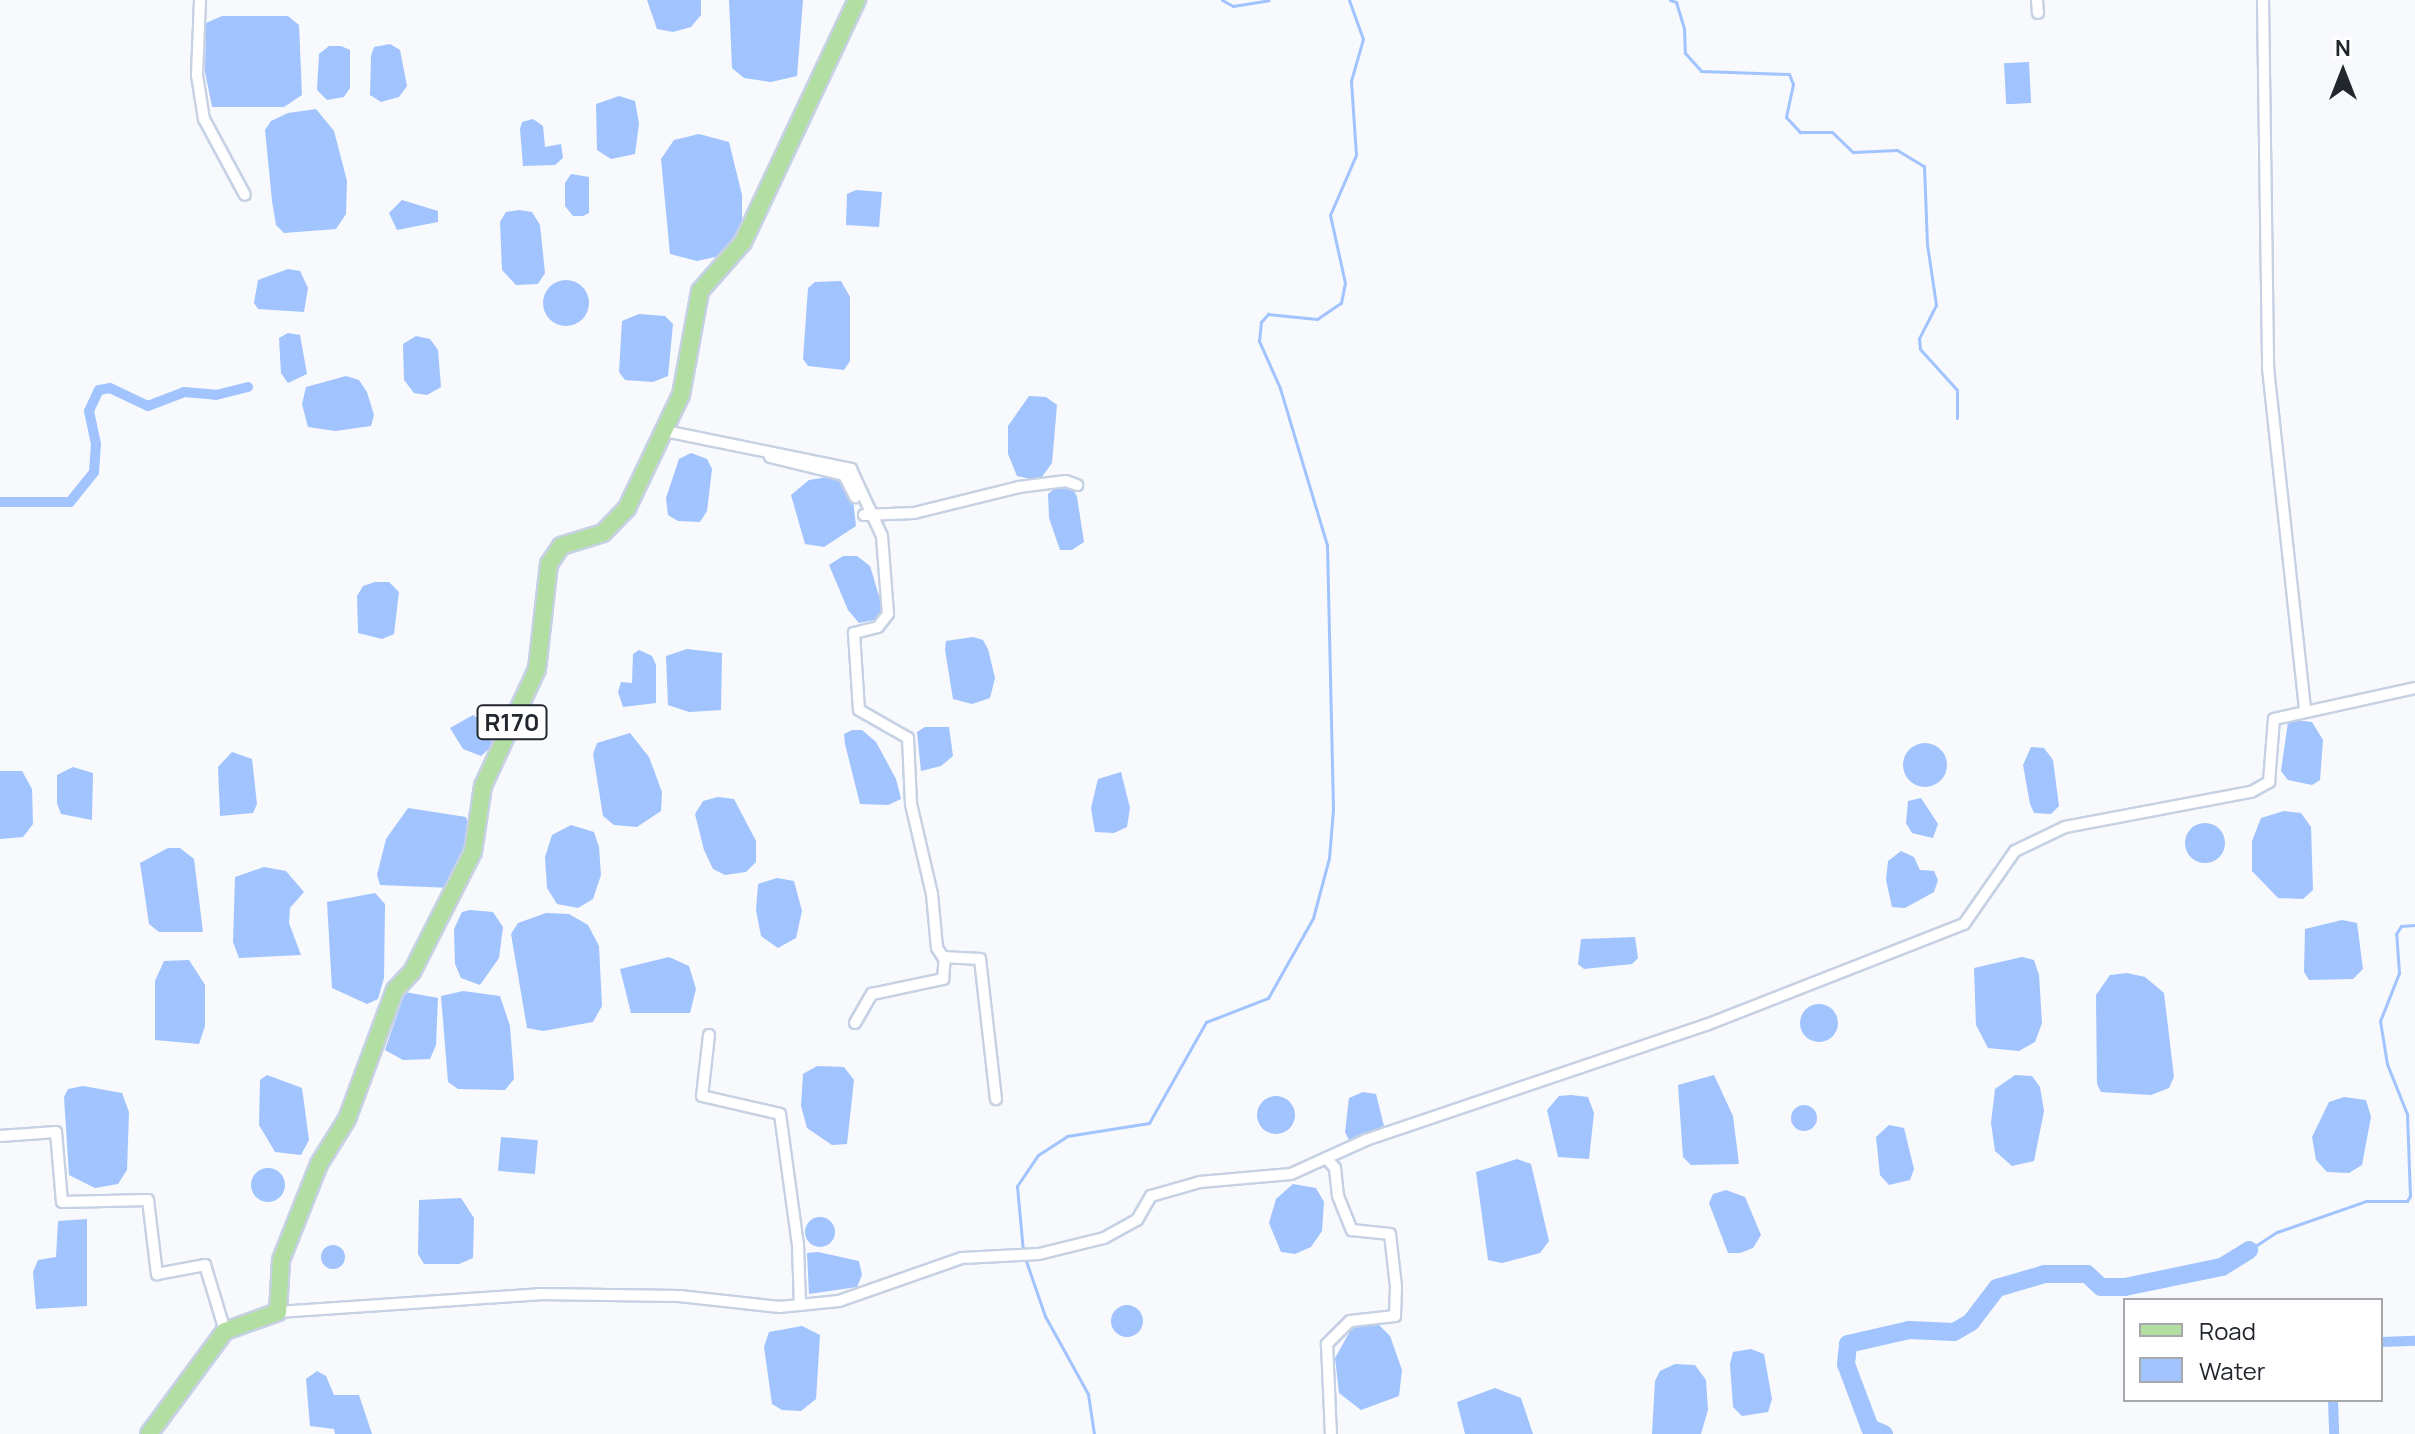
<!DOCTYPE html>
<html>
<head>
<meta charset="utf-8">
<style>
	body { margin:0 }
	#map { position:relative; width:2415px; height:1434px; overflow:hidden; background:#f7f9fd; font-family:Manrope,sans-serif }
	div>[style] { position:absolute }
	.water>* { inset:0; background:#a1c3fe; transform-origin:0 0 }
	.round { border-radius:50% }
	.stream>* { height:3px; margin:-1.5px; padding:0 1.5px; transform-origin:1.5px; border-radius:1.5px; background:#a1c3fe }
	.canal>* { height:10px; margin:-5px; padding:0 5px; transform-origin:5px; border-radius:5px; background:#a1c3fe }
	.river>* { height:18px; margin:-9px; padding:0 9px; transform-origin:9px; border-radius:9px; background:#a1c3fe }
	.roads { filter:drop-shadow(2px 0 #c6d1e3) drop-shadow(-2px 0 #c6d1e3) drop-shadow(0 2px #c6d1e3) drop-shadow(0 -2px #c6d1e3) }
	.minor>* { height:10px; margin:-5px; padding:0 5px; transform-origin:5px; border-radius:5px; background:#fff }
	.primary>* { height:16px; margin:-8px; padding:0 8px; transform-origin:8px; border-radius:8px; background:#b2dea1 }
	span { translate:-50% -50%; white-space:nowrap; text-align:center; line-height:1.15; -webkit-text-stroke:7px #fff; paint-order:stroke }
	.shield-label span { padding:2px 6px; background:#fff; border:2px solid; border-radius:6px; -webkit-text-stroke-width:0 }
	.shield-label { font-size:24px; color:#22262d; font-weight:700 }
	.legend { position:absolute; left:2123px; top:1298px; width:260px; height:104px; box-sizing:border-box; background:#fff; border:2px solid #a7a8ab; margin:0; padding:10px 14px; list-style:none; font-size:24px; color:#22262d }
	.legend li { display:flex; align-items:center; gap:16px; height:40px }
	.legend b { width:40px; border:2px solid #a7a8ab }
	.north { position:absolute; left:2303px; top:32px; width:80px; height:80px; -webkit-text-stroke:6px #fff; paint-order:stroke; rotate:0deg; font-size:22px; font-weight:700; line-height:32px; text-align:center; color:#22262d }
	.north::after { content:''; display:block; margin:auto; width:28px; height:36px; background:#22262d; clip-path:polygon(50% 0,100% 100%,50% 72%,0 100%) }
</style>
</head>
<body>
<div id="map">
	<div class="water">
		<div style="clip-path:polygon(647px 0,701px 0,701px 15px,691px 27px,673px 32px,657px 29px)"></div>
		<div style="clip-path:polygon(729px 0,803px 0,797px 76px,771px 82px,744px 78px,732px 68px)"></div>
		<div style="clip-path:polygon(222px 16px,288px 16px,299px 25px,302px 95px,284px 107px,212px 107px,205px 72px,206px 23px)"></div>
		<div style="clip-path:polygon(390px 44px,400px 50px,407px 86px,399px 97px,381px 102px,370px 95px,371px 56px,374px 47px)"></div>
		<div style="clip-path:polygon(341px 46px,350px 50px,350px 88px,344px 97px,327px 100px,317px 90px,319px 54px,329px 46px)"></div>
		<div style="left:2029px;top:62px;width:41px;height:25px;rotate:87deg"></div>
		<div style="clip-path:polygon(619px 96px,635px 101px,639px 123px,635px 154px,611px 159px,597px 150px,596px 104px)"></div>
		<div style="clip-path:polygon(316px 109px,334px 131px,347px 181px,346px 214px,336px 229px,284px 233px,276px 225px,272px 201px,265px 130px,271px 121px,288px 113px)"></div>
		<div style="clip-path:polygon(533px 119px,543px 126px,545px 147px,561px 144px,563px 158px,555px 165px,523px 166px,520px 129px,522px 122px)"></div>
		<div style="clip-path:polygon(699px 134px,729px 142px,742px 195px,742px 233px,729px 254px,697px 261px,670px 254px,661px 159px,674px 140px)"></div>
		<div style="clip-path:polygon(571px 174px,589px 177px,589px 213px,583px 216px,573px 216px,565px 206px,565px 183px)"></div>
		<div style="clip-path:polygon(856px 190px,882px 192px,879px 227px,846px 225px,847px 194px)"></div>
		<div style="clip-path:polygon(402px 200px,438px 211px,438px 222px,397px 230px,389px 213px)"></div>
		<div style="clip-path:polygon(519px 210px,532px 212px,540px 225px,545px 273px,538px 284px,516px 285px,502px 270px,500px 222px,506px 212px)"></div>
		<div style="clip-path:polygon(288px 269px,300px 271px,308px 288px,304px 312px,258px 309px,254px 303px,258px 280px)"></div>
		<div class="round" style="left:543px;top:280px;width:46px;height:46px"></div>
		<div style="clip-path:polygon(841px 281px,850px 297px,850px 361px,844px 370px,808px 366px,803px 359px,808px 288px,815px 282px)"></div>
		<div style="clip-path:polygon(639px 314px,665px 316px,673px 324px,668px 376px,653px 382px,625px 380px,619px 372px,622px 321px)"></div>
		<div style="clip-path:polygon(288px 333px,300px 335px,307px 374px,288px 383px,281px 373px,279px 338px)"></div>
		<div style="clip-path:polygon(416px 336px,430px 339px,438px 350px,441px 387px,427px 395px,414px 393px,404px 380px,403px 344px)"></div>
		<div style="clip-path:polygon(346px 376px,359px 380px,367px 392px,374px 415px,371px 426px,335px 431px,308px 427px,302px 404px,306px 387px)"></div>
		<div style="clip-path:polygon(1029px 396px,1046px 397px,1057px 405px,1052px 463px,1039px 481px,1017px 476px,1008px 454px,1008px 426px)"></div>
		<div style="clip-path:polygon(691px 453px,707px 459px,712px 469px,707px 511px,700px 522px,678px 521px,668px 515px,666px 498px,679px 459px)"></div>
		<div style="clip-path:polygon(834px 476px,844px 480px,853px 500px,856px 526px,824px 547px,805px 544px,791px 495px,809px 480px)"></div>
		<div style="clip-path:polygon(1054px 489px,1073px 489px,1077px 497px,1084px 542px,1072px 550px,1060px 550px,1049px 518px,1048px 494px)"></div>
		<div style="clip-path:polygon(843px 556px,857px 556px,870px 566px,882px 606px,879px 619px,859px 623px,848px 610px,829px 565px)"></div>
		<div style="clip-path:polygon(375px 582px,389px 582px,399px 592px,394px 634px,382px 639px,358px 633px,357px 596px,363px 586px)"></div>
		<div style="clip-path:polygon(973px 637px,983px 640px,988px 649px,995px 678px,990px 698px,972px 704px,953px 699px,945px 650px,946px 641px)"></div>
		<div style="clip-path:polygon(687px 649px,722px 653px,721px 710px,689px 712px,668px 705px,666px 656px)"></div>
		<div style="clip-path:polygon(639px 650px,652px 656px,656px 665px,656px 703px,623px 707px,618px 692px,621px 682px,632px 683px,633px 654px)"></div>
		<div style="clip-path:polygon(473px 715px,490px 725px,493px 735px,490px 748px,481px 756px,463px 749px,450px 728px)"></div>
		<div style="clip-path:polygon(2295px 720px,2312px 722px,2323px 740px,2320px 780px,2312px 785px,2288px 780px,2281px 771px,2288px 722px)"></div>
		<div style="clip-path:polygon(925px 727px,949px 727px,953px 756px,941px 766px,921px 771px,917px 732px)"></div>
		<div style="clip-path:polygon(852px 730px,862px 730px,876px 742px,896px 779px,901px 799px,888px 805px,860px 804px,845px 744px,844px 734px)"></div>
		<div style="clip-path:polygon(630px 733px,649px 757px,662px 792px,661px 811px,637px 827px,614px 825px,603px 816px,593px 754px,597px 743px)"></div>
		<div class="round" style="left:1903px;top:743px;width:44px;height:44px"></div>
		<div style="clip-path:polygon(2031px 747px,2044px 748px,2053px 760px,2059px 806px,2051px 814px,2034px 813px,2030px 804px,2023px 765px)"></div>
		<div style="clip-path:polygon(232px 752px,252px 759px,257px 804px,253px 813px,220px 816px,218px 767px)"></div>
		<div style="clip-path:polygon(73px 767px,93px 773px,92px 820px,61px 814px,57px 803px,57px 775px)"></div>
		<div style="clip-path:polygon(0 771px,22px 771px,32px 789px,33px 824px,23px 837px,0 839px)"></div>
		<div style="clip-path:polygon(1121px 772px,1130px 808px,1127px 827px,1114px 833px,1095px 832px,1091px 808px,1098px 779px)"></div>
		<div style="clip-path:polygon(718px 797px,734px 799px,756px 841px,756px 862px,746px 872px,725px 875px,713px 869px,704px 850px,695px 814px,703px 801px)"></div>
		<div style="clip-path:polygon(1921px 798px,1938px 824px,1933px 838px,1912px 833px,1906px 823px,1908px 801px)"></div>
		<div style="clip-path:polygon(408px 808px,466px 817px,472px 836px,451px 888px,380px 885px,377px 875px,386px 839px)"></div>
		<div style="clip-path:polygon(2284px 811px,2301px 813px,2311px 827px,2313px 890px,2303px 899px,2278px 898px,2252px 871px,2252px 841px,2261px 818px)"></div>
		<div class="round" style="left:2185px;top:823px;width:40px;height:40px"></div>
		<div style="clip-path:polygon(571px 825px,594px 832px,599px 847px,601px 875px,593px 899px,578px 908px,557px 904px,547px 888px,545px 857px,552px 835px)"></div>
		<div style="clip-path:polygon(168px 848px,180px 848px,194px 859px,203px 932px,159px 932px,149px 924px,140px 863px)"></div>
		<div style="clip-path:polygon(1901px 851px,1914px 857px,1920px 870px,1934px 871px,1938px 880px,1934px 892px,1905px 908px,1892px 907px,1886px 880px,1888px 861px)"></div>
		<div style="clip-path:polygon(264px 867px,286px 871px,304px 892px,290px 908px,289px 923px,301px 955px,239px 958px,233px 942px,235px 877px)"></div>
		<div style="clip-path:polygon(777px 878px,794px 881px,802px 911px,796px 938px,778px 948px,761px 936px,756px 910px,758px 884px)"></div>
		<div style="clip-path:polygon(375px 893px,385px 904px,384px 978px,378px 999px,367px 1004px,332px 988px,327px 902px)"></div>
		<div style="clip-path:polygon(470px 910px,493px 912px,503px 927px,499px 958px,480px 985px,461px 978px,455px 964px,454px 929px,462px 912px)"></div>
		<div style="clip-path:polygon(546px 913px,569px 914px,588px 925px,599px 946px,602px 1006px,593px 1022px,543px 1031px,527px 1028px,511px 934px,518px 923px)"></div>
		<div style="clip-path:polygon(2342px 920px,2357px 923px,2363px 969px,2353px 979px,2309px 980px,2304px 972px,2305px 929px)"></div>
		<div style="clip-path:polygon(1635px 937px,1638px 958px,1632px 964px,1584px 969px,1578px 964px,1581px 939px)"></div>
		<div style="clip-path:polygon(669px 957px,689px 966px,696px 989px,690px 1013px,631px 1013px,620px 969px)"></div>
		<div style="clip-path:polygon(2022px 957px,2034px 960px,2039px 975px,2042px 1023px,2035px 1042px,2019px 1051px,1988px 1048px,1976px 1025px,1974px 968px)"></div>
		<div style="clip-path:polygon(189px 960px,205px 985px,205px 1026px,199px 1044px,155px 1040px,155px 981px,164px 961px)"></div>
		<div style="clip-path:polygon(2127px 973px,2145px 977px,2164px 993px,2174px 1077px,2169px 1088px,2151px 1095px,2101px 1092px,2097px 1084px,2096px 995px,2110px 975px)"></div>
		<div style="clip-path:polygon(463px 991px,500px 996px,510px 1026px,514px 1079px,505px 1090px,458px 1089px,448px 1082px,441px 996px)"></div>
		<div style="clip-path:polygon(405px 992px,438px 998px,436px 1045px,430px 1059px,403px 1060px,385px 1050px)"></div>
		<div class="round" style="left:1800px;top:1004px;width:38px;height:38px"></div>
		<div style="clip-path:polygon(817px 1066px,844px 1067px,854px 1080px,847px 1144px,832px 1145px,807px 1128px,801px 1106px,803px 1074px)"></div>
		<div style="clip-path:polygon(267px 1075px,302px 1088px,309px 1140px,301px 1155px,275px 1152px,259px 1125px,260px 1080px)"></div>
		<div style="clip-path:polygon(1714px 1075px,1733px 1116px,1739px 1164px,1691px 1165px,1683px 1157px,1678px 1085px)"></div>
		<div style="clip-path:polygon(2015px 1075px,2032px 1076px,2040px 1087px,2044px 1111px,2034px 1161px,2012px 1166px,1995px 1151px,1991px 1123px,1995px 1089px)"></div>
		<div style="clip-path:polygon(83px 1086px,122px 1093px,129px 1112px,127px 1170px,118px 1184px,95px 1188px,69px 1175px,64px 1097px,68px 1089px)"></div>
		<div style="clip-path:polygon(1363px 1092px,1376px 1094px,1384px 1126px,1350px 1142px,1345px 1132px,1349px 1098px)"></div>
		<div style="clip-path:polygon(1571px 1095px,1588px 1097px,1594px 1113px,1589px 1159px,1558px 1157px,1547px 1110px,1559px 1096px)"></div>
		<div class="round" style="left:1257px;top:1096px;width:38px;height:38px"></div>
		<div style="clip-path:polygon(2344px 1097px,2366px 1100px,2371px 1117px,2362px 1165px,2349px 1173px,2327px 1172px,2316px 1160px,2312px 1137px,2329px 1102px)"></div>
		<div class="round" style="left:1791px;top:1105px;width:26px;height:26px"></div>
		<div style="clip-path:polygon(1889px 1125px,1904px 1128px,1914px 1169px,1910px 1180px,1889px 1185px,1880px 1175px,1876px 1137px)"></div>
		<div style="left:501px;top:1137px;width:37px;height:34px;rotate:5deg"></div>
		<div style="clip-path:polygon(1517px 1159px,1531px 1164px,1549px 1241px,1540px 1253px,1502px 1263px,1488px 1260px,1476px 1172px)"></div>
		<div class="round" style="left:251px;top:1168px;width:34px;height:34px"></div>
		<div style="clip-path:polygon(1293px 1184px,1316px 1188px,1324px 1202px,1322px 1231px,1311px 1247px,1295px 1254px,1281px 1252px,1269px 1223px,1276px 1199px)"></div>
		<div style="clip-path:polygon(1726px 1190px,1745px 1197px,1761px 1235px,1753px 1248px,1740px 1253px,1728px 1253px,1709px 1203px,1713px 1194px)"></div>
		<div style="clip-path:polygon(461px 1198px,474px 1218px,473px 1258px,459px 1264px,424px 1264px,418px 1254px,419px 1200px)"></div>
		<div class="round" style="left:805px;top:1217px;width:30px;height:30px"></div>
		<div style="clip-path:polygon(87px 1219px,87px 1306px,36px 1309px,33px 1272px,38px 1260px,56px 1257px,58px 1221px)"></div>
		<div class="round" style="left:321px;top:1245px;width:24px;height:24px"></div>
		<div style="clip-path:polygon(818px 1252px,859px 1261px,862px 1275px,857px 1287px,809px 1294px,807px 1253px)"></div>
		<div class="round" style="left:1111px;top:1305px;width:32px;height:32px"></div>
		<div style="clip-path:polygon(1376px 1322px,1390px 1336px,1402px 1370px,1399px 1396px,1361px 1410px,1339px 1393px,1335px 1358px,1353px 1326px)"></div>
		<div style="clip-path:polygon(802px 1326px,820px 1335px,816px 1399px,801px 1411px,782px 1410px,772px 1404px,764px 1347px,769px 1332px)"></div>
		<div style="clip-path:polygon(1751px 1349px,1764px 1354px,1772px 1399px,1768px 1412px,1742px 1416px,1733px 1407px,1730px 1364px,1733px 1352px)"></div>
		<div style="clip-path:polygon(1675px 1364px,1695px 1365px,1706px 1380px,1708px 1410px,1701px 1434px,1652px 1434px,1655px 1381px,1660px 1371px)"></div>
		<div style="clip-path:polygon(317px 1371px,326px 1376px,334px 1395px,359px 1395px,372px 1434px,335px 1434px,334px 1429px,310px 1426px,306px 1379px)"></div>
		<div style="clip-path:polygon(1495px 1388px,1521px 1398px,1533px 1434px,1465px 1434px,1457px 1402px)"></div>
	</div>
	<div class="stream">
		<div style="left:1222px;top:0;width:13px;rotate:29deg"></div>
		<div style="left:1233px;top:6px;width:36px;rotate:-9deg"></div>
		<div style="left:1670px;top:0;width:6px;rotate:18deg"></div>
		<div style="left:1676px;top:2px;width:27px;rotate:73deg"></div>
		<div style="left:1684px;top:28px;width:25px;rotate:88deg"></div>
		<div style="left:1685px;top:53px;width:24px;rotate:48deg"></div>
		<div style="left:1701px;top:71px;width:88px;rotate:2deg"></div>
		<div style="left:1789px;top:74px;width:11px;rotate:68deg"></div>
		<div style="left:1793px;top:84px;width:34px;rotate:102deg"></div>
		<div style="left:1786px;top:117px;width:21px;rotate:47deg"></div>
		<div style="left:1800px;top:132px;width:32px"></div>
		<div style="left:1832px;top:132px;width:29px;rotate:44deg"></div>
		<div style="left:1853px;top:152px;width:44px;rotate:-2.6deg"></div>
		<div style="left:1897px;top:150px;width:31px;rotate:31deg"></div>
		<div style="left:1924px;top:166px;width:78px;rotate:87.8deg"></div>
		<div style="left:1927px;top:244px;width:62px;rotate:81.6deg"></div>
		<div style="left:1936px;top:305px;width:38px;rotate:117deg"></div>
		<div style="left:1919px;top:339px;width:10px;rotate:84deg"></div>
		<div style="left:1920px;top:349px;width:55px;rotate:47.9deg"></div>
		<div style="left:1957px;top:390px;width:28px;rotate:90deg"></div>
		<div style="left:2249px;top:1250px;width:33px;rotate:-33deg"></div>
		<div style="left:2277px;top:1232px;width:94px;rotate:-19.2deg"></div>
		<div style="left:2366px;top:1201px;width:41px"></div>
		<div style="left:2407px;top:1201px;width:6px;rotate:-59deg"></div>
		<div style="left:2410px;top:1196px;width:82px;rotate:-92.1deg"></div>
		<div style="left:2407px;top:1114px;width:54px;rotate:-111.8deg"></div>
		<div style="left:2387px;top:1064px;width:44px;rotate:-99.2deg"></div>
		<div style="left:2380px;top:1021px;width:52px;rotate:-68.4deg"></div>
		<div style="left:2399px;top:973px;width:39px;rotate:-94deg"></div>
		<div style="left:2396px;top:934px;width:9px;rotate:-58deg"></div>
		<div style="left:2401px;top:926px;width:14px;rotate:-4deg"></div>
		<div style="left:1023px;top:1251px;width:65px;rotate:-95.3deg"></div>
		<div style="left:1017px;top:1186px;width:37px;rotate:-56deg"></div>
		<div style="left:1038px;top:1155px;width:35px;rotate:-33deg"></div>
		<div style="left:1067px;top:1136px;width:83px;rotate:-9deg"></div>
		<div style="left:1149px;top:1123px;width:116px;rotate:-60.6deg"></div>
		<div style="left:1206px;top:1022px;width:66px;rotate:-21.2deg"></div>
		<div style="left:1268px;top:998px;width:92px;rotate:-60.6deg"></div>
		<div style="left:1313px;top:918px;width:62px;rotate:-75.1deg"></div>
		<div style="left:1329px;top:858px;width:49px;rotate:-85.3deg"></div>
		<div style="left:1333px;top:809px;width:264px;rotate:-91.3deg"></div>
		<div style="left:1327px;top:545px;width:164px;rotate:-106.7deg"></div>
		<div style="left:1280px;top:388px;width:51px;rotate:-114.1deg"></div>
		<div style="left:1259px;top:341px;width:19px;rotate:-84deg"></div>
		<div style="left:1261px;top:322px;width:11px;rotate:-49deg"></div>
		<div style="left:1268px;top:314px;width:49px;rotate:5.8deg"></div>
		<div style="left:1317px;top:319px;width:29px;rotate:-34deg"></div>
		<div style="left:1341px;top:303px;width:20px;rotate:-79deg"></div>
		<div style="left:1345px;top:283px;width:70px;rotate:-102.4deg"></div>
		<div style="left:1330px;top:215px;width:65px;rotate:-66.6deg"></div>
		<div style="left:1356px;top:155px;width:74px;rotate:-93.9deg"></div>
		<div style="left:1351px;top:81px;width:44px;rotate:-74.1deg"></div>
		<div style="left:1363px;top:39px;width:41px;rotate:-109.7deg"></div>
		<div style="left:1025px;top:1258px;width:61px;rotate:71deg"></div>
		<div style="left:1045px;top:1316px;width:89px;rotate:61.1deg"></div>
		<div style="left:1088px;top:1394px;width:40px;rotate:81.5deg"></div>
	</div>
	<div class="canal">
		<div style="left:0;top:502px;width:70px"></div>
		<div style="left:70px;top:502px;width:38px;rotate:-51deg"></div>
		<div style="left:94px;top:472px;width:28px;rotate:-86deg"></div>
		<div style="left:96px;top:444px;width:34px;rotate:-102deg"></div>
		<div style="left:89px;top:411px;width:23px;rotate:-65deg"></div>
		<div style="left:99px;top:390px;width:11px;rotate:-10deg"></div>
		<div style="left:110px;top:388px;width:42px;rotate:25.3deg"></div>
		<div style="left:148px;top:406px;width:39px;rotate:-21deg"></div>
		<div style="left:184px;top:392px;width:32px;rotate:5deg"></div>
		<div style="left:216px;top:395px;width:33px;rotate:-14deg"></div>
		<div style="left:2381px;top:1342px;width:34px;rotate:-2deg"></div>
		<div style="left:2333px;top:1400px;width:34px;rotate:88deg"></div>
	</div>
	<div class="river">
		<div style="left:1884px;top:1434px;width:15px;rotate:-157deg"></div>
		<div style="left:1870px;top:1428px;width:68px;rotate:-110.6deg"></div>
		<div style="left:1846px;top:1364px;width:20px;rotate:-84deg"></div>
		<div style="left:1848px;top:1344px;width:63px;rotate:-12.9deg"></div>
		<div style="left:1909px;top:1330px;width:45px;rotate:2.5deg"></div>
		<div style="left:1954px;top:1332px;width:20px;rotate:-30deg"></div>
		<div style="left:1971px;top:1322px;width:43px;rotate:-52.6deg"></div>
		<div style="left:1997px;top:1288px;width:50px;rotate:-16.3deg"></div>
		<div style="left:2045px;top:1274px;width:42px"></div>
		<div style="left:2087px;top:1274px;width:19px;rotate:43deg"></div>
		<div style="left:2101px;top:1287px;width:24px"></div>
		<div style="left:2125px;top:1287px;width:99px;rotate:-11.7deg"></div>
		<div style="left:2222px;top:1267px;width:32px;rotate:-32deg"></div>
	</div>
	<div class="roads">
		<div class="minor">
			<div style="left:200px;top:0;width:75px;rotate:92.3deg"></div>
			<div style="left:197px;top:75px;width:45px;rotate:81deg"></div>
			<div style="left:204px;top:119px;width:86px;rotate:61.7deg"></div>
			<div style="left:2037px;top:0;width:13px;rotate:86deg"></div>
			<div style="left:2263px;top:0;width:368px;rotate:89.2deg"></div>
			<div style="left:2268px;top:368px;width:344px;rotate:83.8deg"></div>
			<div style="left:665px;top:431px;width:190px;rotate:11.5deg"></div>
			<div style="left:851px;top:469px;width:74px;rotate:65.2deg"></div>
			<div style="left:882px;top:536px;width:78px;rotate:85.6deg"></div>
			<div style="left:888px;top:614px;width:16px;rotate:128deg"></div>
			<div style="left:878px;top:627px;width:25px;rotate:166deg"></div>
			<div style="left:854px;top:633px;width:77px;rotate:86.3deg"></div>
			<div style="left:859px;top:710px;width:56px;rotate:29.7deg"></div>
			<div style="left:908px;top:738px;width:66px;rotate:87.4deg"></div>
			<div style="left:911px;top:804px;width:92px;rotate:76.9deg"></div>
			<div style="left:932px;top:894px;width:54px;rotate:84.7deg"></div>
			<div style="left:937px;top:948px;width:11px;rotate:56deg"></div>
			<div style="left:943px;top:957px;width:37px;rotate:3deg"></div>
			<div style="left:980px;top:959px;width:141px;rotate:83.5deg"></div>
			<div style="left:770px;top:457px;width:76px;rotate:13.7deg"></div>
			<div style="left:844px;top:475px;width:25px;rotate:63deg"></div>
			<div style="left:864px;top:515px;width:50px;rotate:-2.3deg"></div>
			<div style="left:914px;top:513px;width:108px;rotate:-13.9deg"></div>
			<div style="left:1019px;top:487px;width:47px;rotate:-7.3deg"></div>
			<div style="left:1066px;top:481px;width:12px;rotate:20deg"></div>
			<div style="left:855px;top:1023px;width:34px;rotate:-60deg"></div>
			<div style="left:872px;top:994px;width:73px;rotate:-11.9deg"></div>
			<div style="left:943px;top:979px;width:22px;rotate:-85deg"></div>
			<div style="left:709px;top:1035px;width:61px;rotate:96.5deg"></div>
			<div style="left:702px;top:1096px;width:80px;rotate:13deg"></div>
			<div style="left:780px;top:1114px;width:132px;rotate:82.2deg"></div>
			<div style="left:798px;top:1245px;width:60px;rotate:88.1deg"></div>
			<div style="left:0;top:1136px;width:56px;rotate:-4.1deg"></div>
			<div style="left:56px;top:1132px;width:70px;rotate:85.1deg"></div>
			<div style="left:62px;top:1202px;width:86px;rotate:-1.3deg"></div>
			<div style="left:148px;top:1200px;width:75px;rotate:83.1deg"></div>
			<div style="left:157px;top:1274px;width:49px;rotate:-10.6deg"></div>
			<div style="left:205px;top:1265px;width:69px;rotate:73.1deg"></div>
			<div style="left:1326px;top:1158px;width:13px;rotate:48deg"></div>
			<div style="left:1335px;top:1168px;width:28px;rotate:84deg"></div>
			<div style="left:1338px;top:1196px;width:37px;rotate:68deg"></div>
			<div style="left:1352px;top:1230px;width:38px;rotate:6deg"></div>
			<div style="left:1390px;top:1234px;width:53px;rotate:83.5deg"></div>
			<div style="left:1396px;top:1287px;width:29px;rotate:92deg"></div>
			<div style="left:1395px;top:1316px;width:45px;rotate:173.7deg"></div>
			<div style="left:1350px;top:1321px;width:33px;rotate:135deg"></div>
			<div style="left:1327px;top:1344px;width:90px;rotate:87.5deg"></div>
			<div style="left:278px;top:1312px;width:262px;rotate:-3.9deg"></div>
			<div style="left:539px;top:1294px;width:140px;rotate:0.8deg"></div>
			<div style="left:679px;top:1296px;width:101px;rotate:6.3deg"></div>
			<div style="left:779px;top:1307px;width:60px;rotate:-5.7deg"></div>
			<div style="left:839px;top:1301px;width:130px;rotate:-19.3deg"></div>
			<div style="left:962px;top:1258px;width:77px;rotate:-3deg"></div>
			<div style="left:1039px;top:1254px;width:67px;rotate:-13.8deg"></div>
			<div style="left:1104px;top:1238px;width:38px;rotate:-29deg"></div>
			<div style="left:1137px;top:1220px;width:28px;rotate:-60deg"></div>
			<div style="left:1151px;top:1196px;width:51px;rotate:-15.9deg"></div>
			<div style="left:1200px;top:1182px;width:91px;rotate:-5deg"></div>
			<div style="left:1291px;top:1174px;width:82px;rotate:-24.4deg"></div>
			<div style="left:1366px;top:1140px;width:359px;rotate:-18.7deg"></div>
			<div style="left:1706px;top:1025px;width:277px;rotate:-21.4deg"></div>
			<div style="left:1964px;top:924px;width:89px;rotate:-55.1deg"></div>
			<div style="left:2015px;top:851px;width:55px;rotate:-25.6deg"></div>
			<div style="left:2065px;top:827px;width:189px;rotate:-10.7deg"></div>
			<div style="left:2251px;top:792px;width:21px;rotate:-29deg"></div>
			<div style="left:2269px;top:782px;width:63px;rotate:-85.5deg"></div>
			<div style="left:2274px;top:719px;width:144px;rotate:-12.4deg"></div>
		</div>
		<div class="primary">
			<div style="left:149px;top:1434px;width:128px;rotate:-53.6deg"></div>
			<div style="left:225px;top:1331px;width:56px;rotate:-19.7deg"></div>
			<div style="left:278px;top:1312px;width:52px;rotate:-86.7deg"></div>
			<div style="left:281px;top:1260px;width:103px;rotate:-68.4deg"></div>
			<div style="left:319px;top:1164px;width:53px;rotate:-58.1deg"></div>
			<div style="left:347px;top:1119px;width:138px;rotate:-69.6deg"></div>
			<div style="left:395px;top:990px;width:25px;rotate:-47deg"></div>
			<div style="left:412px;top:972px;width:135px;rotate:-63.1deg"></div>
			<div style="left:473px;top:852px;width:67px;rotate:-81.4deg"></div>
			<div style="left:483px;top:786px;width:129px;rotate:-65.2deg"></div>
			<div style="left:537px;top:669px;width:106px;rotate:-83.5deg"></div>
			<div style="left:549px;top:564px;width:22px;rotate:-56deg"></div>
			<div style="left:561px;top:546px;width:44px;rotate:-17.2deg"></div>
			<div style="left:603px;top:533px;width:35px;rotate:-46deg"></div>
			<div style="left:627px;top:508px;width:125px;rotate:-64.5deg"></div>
			<div style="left:681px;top:395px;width:106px;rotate:-79.6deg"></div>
			<div style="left:700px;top:291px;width:65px;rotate:-48.7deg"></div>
			<div style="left:743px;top:242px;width:268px;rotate:-64.8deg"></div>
		</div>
	</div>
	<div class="shield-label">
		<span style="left:512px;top:722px">R170</span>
	</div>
	<ul class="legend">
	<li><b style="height:10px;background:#b2dea1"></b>Road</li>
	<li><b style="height:22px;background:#a1c3fe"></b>Water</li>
	</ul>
	<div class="north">N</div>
</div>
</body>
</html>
